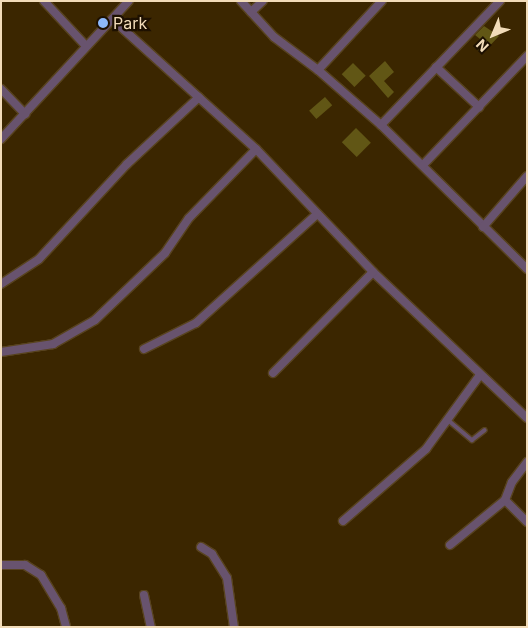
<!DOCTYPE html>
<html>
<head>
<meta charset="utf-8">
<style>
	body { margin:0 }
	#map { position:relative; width:528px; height:628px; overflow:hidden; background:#3b2600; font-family:Inter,sans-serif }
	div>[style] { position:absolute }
	.building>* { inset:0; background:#615615; transform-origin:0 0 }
	.roads { filter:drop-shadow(1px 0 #58431e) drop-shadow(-1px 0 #58431e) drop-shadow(0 1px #58431e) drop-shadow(0 -1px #58431e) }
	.lane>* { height:4px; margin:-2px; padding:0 2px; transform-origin:2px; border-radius:2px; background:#68536e }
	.street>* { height:8px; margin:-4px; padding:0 4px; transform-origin:4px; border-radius:4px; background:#68536e }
	.dots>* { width:14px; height:14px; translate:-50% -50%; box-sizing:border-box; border:2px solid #1d1000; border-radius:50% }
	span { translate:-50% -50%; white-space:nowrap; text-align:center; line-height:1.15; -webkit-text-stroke:4.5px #1d1000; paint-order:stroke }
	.poi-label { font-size:16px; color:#f2dcb9 }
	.left { translate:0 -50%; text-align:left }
	.frame { position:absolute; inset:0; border:2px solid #f2dcb9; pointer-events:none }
	.north { position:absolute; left:468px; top:10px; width:50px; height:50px; -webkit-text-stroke:4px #1d1000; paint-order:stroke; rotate:225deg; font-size:14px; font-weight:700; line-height:20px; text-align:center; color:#f2dcb9 }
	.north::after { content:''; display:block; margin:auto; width:18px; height:22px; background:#f2dcb9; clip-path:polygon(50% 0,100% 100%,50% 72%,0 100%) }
</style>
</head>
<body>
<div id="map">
	<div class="building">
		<div style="clip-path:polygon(484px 26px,499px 36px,482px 54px,474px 47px,480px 39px,475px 35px)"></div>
		<div style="clip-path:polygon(385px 61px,394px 72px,384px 81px,394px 92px,388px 98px,369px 76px)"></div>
		<div style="left:353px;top:63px;width:18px;height:16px;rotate:45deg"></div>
		<div style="left:325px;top:97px;width:11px;height:21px;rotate:49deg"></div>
		<div style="left:356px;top:128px;width:21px;height:20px;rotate:45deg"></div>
	</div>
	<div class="roads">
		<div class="lane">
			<div style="left:449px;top:421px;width:30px;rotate:40deg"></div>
			<div style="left:472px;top:440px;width:16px;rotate:-38deg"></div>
		</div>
		<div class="street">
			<div style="left:44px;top:1px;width:62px;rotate:47deg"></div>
			<div style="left:241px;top:1px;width:49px;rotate:47.5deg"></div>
			<div style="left:274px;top:37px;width:55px;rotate:36.9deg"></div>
			<div style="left:318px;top:70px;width:84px;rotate:41.1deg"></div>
			<div style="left:381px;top:125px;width:205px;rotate:44.6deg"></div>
			<div style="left:251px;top:12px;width:16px;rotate:-43deg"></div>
			<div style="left:112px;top:19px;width:194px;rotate:42.1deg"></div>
			<div style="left:256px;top:149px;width:170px;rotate:46.4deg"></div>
			<div style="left:373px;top:272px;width:212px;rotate:43.5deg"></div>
			<div style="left:436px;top:67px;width:59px;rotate:42.9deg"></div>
			<div style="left:318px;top:70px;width:94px;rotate:-47.2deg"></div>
			<div style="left:1px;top:89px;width:35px;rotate:46deg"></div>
			<div style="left:381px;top:125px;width:172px;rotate:-46.2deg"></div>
			<div style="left:1px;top:139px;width:188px;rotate:-47.2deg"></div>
			<div style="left:423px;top:165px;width:151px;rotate:-46.3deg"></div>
			<div style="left:483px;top:227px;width:67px;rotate:-49.2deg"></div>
			<div style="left:1px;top:284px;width:45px;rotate:-33.3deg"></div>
			<div style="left:39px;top:259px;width:129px;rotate:-47.2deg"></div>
			<div style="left:127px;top:164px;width:98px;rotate:-42.9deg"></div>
			<div style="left:144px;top:349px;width:58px;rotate:-26.6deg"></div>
			<div style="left:196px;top:323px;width:163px;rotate:-42deg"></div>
			<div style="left:1px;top:352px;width:53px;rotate:-8.7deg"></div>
			<div style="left:53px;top:344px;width:48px;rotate:-29.7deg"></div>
			<div style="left:95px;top:320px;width:97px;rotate:-43.7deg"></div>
			<div style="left:165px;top:253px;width:42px;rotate:-55.6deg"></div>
			<div style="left:189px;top:218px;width:96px;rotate:-45.8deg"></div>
			<div style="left:273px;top:373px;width:142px;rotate:-45.3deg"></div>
			<div style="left:505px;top:500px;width:31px;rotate:45deg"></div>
			<div style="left:343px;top:521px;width:110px;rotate:-40.9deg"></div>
			<div style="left:426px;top:449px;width:92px;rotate:-53.9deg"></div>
			<div style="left:450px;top:545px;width:71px;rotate:-39.3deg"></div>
			<div style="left:505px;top:500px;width:19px;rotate:-69deg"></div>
			<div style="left:512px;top:482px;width:25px;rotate:-53deg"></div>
			<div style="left:201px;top:547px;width:13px;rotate:32deg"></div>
			<div style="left:212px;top:554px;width:28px;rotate:58deg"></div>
			<div style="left:227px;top:578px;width:49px;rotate:81.9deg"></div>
			<div style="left:1px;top:565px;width:24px"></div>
			<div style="left:25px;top:565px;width:19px;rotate:32deg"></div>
			<div style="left:41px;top:575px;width:39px;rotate:59deg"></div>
			<div style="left:61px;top:608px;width:20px;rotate:75deg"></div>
			<div style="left:144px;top:595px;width:33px;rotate:78deg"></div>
		</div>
	</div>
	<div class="dots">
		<div style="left:103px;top:23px;background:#8db9fc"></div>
	</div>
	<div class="poi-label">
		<span class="left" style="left:113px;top:23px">Park</span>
	</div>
	<div class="frame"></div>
	<div class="north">N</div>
</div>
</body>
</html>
